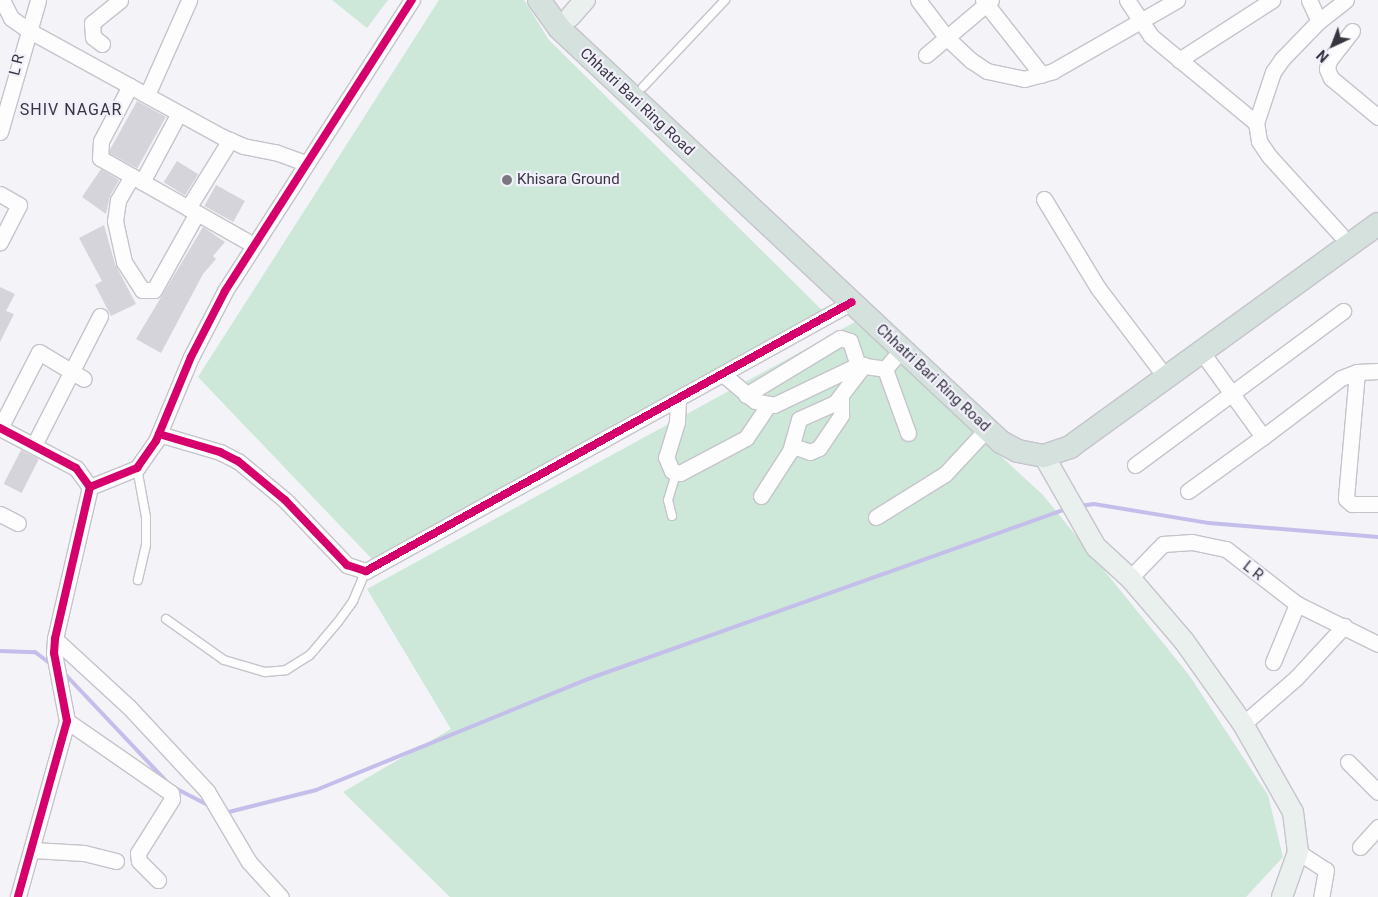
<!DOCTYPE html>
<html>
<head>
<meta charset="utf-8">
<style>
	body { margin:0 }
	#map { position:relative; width:1378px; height:897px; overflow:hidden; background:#f3f3f8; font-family:Roboto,sans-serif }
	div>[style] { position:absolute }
	.green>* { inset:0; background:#cde8d8 }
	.stream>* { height:4px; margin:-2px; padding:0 2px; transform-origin:2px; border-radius:2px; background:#c4beeb }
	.building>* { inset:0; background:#d5d4db; transform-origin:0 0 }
	.roads { filter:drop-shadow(1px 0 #c5c4cb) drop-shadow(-1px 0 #c5c4cb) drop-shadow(0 1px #c5c4cb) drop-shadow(0 -1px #c5c4cb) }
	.lane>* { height:8px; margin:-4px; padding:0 4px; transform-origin:4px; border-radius:4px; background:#fdfdfe }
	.street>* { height:15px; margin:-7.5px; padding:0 7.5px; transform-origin:7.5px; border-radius:7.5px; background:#fdfdfe }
	.secondary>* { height:20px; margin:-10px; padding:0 10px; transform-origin:10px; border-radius:10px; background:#eaf0ee }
	.primary>* { height:22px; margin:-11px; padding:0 11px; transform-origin:11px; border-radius:11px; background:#d5e1dd }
	.cycleway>* { height:8px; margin:-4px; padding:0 4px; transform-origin:4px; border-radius:4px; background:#d6006c }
	.dots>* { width:14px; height:14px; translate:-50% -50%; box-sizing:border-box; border:2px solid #f1f0fb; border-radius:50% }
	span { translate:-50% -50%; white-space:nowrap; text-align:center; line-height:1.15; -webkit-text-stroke:4.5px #f1f0fb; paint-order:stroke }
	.street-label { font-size:15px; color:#373540 }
	.poi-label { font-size:15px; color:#373540 }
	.left { translate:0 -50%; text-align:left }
	.neighbourhood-label { font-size:16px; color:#373540; letter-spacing:1px }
	.north { position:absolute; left:1308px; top:20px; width:50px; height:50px; -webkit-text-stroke:4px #f1f0fb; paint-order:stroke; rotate:223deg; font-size:14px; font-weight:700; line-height:20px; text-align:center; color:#373540 }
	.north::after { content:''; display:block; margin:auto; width:18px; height:22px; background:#373540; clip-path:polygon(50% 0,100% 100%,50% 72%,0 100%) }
</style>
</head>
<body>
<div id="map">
	<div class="green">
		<div style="clip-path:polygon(332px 0,388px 0,367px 28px)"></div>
		<div style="clip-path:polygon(439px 0,524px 0,549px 40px,832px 320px,372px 559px,198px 377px)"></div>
		<div style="clip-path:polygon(855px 322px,1043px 495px,1189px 675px,1268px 795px,1283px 857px,1246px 897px,450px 897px,343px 792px,451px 729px,367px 589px)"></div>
	</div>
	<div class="stream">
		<div style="left:1080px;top:506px;width:14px;rotate:-8deg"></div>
		<div style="left:1094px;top:504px;width:117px;rotate:9.4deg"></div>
		<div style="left:1209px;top:523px;width:170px;rotate:4.7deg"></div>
		<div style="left:0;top:651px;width:35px;rotate:2deg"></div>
		<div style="left:35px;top:652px;width:20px;rotate:37deg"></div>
		<div style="left:63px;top:672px;width:153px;rotate:46.6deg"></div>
		<div style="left:173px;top:787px;width:42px;rotate:27.2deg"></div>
		<div style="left:225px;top:813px;width:94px;rotate:-14.2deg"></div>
		<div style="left:316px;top:790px;width:294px;rotate:-22.2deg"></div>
		<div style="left:588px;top:679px;width:507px;rotate:-19.58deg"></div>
	</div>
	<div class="building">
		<div style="left:137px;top:101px;width:33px;height:59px;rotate:29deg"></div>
		<div style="left:177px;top:161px;width:25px;height:25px;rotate:32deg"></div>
		<div style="clip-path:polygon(101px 169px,119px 180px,110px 196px,106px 214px,82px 197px)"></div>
		<div style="left:216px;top:185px;width:33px;height:24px;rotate:29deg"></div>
		<div style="clip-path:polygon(104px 225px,115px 264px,136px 304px,111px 316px,95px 285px,102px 281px,79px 238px)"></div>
		<div style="clip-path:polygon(203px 227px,225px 242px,213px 256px,216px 259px,203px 274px,161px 353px,136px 339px)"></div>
		<div style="clip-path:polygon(0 287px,15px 294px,6px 311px,14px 314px,0 342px)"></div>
		<div style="left:21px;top:450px;width:20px;height:38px;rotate:27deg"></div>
	</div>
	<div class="roads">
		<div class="lane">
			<div style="left:643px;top:87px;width:120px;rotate:-46.7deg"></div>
			<div style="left:137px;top:468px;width:50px;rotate:79.6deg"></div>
			<div style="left:146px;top:517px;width:28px;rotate:90deg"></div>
			<div style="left:146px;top:545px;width:36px;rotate:103deg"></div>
			<div style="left:672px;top:516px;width:16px;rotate:-104deg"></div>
			<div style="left:668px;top:500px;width:28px;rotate:-73deg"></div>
			<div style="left:166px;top:619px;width:71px;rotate:35.3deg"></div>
			<div style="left:224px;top:660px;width:43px;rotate:16.3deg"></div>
			<div style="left:265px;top:672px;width:21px;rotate:-5deg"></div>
			<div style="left:286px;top:670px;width:28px;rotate:-32deg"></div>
			<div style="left:310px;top:655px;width:43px;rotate:-49.7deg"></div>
			<div style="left:338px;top:622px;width:26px;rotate:-54deg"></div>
			<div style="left:353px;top:601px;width:33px;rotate:-67deg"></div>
		</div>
		<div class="street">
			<div style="left:2px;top:0;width:20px;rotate:63deg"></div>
			<div style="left:11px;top:18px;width:21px;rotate:35deg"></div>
			<div style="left:28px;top:30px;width:222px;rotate:28.8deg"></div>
			<div style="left:223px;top:137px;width:22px;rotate:24deg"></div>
			<div style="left:243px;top:146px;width:33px;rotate:11deg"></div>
			<div style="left:275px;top:152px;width:33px;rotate:20deg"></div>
			<div style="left:918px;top:0;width:48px;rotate:52.7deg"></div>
			<div style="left:947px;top:38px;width:34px;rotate:43deg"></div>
			<div style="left:972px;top:61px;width:18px;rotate:34deg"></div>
			<div style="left:987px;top:71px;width:38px;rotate:12deg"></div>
			<div style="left:1024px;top:79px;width:30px;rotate:-15deg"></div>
			<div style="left:1053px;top:71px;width:143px;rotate:-29.8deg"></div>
			<div style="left:983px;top:0;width:95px;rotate:51.8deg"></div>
			<div style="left:1127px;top:0;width:43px;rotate:56.3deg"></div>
			<div style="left:1151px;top:36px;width:136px;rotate:39.6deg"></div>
			<div style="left:1309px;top:0;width:23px;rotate:65deg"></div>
			<div style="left:1352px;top:31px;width:37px;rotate:128deg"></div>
			<div style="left:1329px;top:60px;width:9px;rotate:103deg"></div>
			<div style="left:1327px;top:69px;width:10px;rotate:66deg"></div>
			<div style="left:1331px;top:78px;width:61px;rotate:39.7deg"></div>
			<div style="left:102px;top:44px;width:11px;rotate:-142deg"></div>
			<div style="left:93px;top:37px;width:14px;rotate:-94deg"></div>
			<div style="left:92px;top:23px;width:36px;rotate:-39deg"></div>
			<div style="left:926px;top:55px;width:85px;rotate:-40.2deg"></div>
			<div style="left:1179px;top:60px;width:111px;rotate:-32.8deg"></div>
			<div style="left:130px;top:86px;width:62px;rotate:117.8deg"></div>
			<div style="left:101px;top:141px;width:17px;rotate:93deg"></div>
			<div style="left:100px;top:158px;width:177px;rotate:29.5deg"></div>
			<div style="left:147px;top:95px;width:104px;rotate:-66.1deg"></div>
			<div style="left:0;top:132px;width:137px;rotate:-73.9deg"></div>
			<div style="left:132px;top:176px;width:28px;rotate:120deg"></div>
			<div style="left:118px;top:200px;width:21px;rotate:98deg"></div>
			<div style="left:115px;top:221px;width:42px;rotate:77.6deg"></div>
			<div style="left:124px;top:262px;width:33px;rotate:57deg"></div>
			<div style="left:142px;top:290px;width:12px"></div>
			<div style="left:154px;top:290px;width:88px;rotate:-60.8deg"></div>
			<div style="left:142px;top:182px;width:78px;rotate:-61.8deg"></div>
			<div style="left:0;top:194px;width:22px;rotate:30deg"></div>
			<div style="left:19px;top:205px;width:42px;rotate:117.2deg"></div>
			<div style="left:1044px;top:199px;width:104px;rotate:58.8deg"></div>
			<div style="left:1098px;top:288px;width:99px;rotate:52.8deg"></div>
			<div style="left:188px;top:208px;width:80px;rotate:-58.3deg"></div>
			<div style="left:1340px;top:234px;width:105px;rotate:-132.3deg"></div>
			<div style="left:1269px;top:156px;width:18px;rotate:-124deg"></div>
			<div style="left:1259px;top:141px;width:18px;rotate:-99deg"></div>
			<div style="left:1256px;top:123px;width:54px;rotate:-71.6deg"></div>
			<div style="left:1273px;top:72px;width:16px;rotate:-55deg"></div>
			<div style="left:1282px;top:59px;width:53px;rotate:-45.8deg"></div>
			<div style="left:1319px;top:21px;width:34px;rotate:-38deg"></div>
			<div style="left:1201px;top:351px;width:106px;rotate:54.2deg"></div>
			<div style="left:1263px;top:437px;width:98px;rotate:-37.1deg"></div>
			<div style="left:1341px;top:378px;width:17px;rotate:-21deg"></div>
			<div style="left:1357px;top:372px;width:21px;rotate:-3deg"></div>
			<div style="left:885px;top:369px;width:68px;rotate:70.2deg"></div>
			<div style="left:1357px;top:372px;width:127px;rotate:95deg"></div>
			<div style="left:1346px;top:499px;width:8px;rotate:40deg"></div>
			<div style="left:1352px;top:504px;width:26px"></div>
			<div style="left:724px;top:375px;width:40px;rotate:40deg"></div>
			<div style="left:755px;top:401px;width:19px;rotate:12deg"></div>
			<div style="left:774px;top:405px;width:93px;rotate:-25.5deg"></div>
			<div style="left:858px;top:365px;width:27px;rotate:8deg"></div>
			<div style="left:885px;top:369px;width:26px;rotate:-50deg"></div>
			<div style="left:746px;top:395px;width:110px;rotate:-31.2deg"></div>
			<div style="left:840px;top:338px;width:10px;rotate:17deg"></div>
			<div style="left:850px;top:341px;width:25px;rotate:72deg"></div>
			<div style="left:678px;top:401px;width:21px;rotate:93deg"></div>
			<div style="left:677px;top:422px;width:37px;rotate:107deg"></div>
			<div style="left:666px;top:457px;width:15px;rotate:67deg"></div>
			<div style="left:672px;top:471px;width:8px;rotate:14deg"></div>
			<div style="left:680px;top:473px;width:75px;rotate:-27.9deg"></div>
			<div style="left:746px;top:438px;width:41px;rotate:-55.9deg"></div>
			<div style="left:0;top:428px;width:86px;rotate:27.8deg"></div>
			<div style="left:76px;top:468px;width:24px;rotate:54deg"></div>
			<div style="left:90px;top:487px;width:156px;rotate:103deg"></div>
			<div style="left:55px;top:639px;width:14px;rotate:94deg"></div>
			<div style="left:54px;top:653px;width:69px;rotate:79.2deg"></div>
			<div style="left:67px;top:721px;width:183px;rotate:105.6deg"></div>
			<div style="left:0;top:428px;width:85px;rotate:-62.8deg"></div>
			<div style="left:39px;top:352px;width:52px;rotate:31deg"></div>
			<div style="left:159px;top:434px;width:64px;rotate:16.4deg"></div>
			<div style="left:220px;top:452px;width:20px;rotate:27deg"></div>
			<div style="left:238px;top:461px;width:61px;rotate:39.7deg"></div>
			<div style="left:285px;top:500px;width:90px;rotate:46.4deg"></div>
			<div style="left:347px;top:565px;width:20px;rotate:18deg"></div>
			<div style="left:366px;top:571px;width:555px;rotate:-28.96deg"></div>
			<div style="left:34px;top:445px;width:145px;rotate:-62.9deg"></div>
			<div style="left:793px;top:446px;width:18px;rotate:19deg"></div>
			<div style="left:810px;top:452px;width:10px;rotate:-24deg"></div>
			<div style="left:819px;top:448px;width:40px;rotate:-56deg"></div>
			<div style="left:841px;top:415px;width:17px;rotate:-90deg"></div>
			<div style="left:1135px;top:465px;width:259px;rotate:-36.5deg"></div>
			<div style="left:90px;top:487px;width:51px;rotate:-22deg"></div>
			<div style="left:137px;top:468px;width:33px;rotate:-55deg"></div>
			<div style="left:156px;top:441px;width:91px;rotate:-67.4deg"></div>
			<div style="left:191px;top:357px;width:74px;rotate:-62.7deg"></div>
			<div style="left:225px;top:291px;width:346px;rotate:-57.3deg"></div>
			<div style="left:1188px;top:491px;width:92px;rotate:-35.8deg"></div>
			<div style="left:761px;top:496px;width:54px;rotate:-57.2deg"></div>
			<div style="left:790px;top:451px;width:33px;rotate:-74deg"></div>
			<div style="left:799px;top:419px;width:39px;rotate:-24deg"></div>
			<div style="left:835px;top:403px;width:48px;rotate:-52.7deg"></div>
			<div style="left:0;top:514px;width:20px;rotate:27deg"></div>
			<div style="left:876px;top:517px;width:81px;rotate:-31.9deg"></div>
			<div style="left:945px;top:474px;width:62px;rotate:-47deg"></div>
			<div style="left:1130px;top:578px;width:47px;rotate:-45.9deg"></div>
			<div style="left:1163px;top:544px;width:29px;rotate:-4deg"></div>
			<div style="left:1192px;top:542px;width:35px;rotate:12deg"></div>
			<div style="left:1226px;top:549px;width:90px;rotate:37.8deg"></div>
			<div style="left:1297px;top:604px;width:90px;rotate:26.3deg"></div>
			<div style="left:55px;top:639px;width:100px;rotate:42.6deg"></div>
			<div style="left:129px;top:707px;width:115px;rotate:47.1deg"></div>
			<div style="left:207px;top:791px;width:82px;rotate:59.4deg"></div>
			<div style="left:249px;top:862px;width:47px;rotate:47.6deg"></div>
			<div style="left:1273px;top:662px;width:63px;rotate:-67.5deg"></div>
			<div style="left:67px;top:721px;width:126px;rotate:34.7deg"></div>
			<div style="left:171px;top:793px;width:6px;rotate:81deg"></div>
			<div style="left:172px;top:799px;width:64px;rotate:122.2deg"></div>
			<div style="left:138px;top:853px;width:8px;rotate:83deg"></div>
			<div style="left:139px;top:861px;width:27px;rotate:45deg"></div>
			<div style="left:1243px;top:724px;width:70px;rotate:-41deg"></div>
			<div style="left:1296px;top:678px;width:71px;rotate:-47.3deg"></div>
			<div style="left:1348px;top:762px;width:42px;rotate:45deg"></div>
			<div style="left:1360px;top:847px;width:27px;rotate:-48deg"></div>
			<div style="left:33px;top:850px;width:51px;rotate:3.4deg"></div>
			<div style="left:84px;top:853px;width:33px;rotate:14deg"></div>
			<div style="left:1298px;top:852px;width:33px;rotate:33deg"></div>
			<div style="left:1326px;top:870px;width:27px;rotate:100deg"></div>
		</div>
		<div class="secondary">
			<div style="left:570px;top:17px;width:23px;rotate:-49deg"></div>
			<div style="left:1044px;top:456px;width:105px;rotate:60.3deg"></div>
			<div style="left:1096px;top:547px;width:46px;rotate:42.4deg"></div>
			<div style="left:1130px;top:578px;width:83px;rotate:49.4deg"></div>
			<div style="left:1184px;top:641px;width:102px;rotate:54.6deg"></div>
			<div style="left:1243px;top:724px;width:101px;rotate:60.4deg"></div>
			<div style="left:1293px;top:812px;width:40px;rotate:82.9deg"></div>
			<div style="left:1298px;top:852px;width:48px;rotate:109.6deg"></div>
		</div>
		<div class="primary">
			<div style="left:539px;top:0;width:34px;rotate:54deg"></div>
			<div style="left:559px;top:28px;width:606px;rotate:43.13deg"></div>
			<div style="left:1001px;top:442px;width:19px;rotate:28deg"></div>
			<div style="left:1018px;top:451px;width:26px;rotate:11deg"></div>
			<div style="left:1044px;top:456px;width:28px;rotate:-19deg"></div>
			<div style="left:1070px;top:447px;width:380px;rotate:-35.9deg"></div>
		</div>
	</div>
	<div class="cycleway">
		<div style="left:0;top:428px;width:86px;rotate:27.8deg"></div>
		<div style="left:76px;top:468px;width:24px;rotate:54deg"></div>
		<div style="left:90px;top:487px;width:156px;rotate:103deg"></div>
		<div style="left:55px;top:639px;width:14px;rotate:94deg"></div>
		<div style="left:54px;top:653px;width:69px;rotate:79.2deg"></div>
		<div style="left:67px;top:721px;width:183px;rotate:105.6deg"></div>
		<div style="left:159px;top:434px;width:64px;rotate:16.4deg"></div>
		<div style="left:220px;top:452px;width:20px;rotate:27deg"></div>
		<div style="left:238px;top:461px;width:61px;rotate:39.7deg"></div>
		<div style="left:285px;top:500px;width:90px;rotate:46.4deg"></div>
		<div style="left:347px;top:565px;width:20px;rotate:18deg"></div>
		<div style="left:366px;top:571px;width:555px;rotate:-28.96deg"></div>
		<div style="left:90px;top:487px;width:51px;rotate:-22deg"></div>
		<div style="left:137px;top:468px;width:33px;rotate:-55deg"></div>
		<div style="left:156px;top:441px;width:91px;rotate:-67.4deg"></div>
		<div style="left:191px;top:357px;width:74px;rotate:-62.7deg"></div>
		<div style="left:225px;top:291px;width:346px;rotate:-57.3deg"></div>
	</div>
	<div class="dots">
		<div style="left:507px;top:180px;background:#797880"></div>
	</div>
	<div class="street-label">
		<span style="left:17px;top:65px;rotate:-76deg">L R</span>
		<span style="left:637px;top:102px;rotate:43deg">Chhatri Bari Ring Road</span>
		<span style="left:933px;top:378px;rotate:43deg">Chhatri Bari Ring Road</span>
		<span style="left:1253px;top:571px;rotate:38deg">L R</span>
	</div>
	<div class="poi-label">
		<span class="left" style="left:517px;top:180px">Khisara Ground</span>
	</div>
	<div class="neighbourhood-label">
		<span style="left:71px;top:110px">SHIV NAGAR</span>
	</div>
	<div class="north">N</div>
</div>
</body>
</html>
